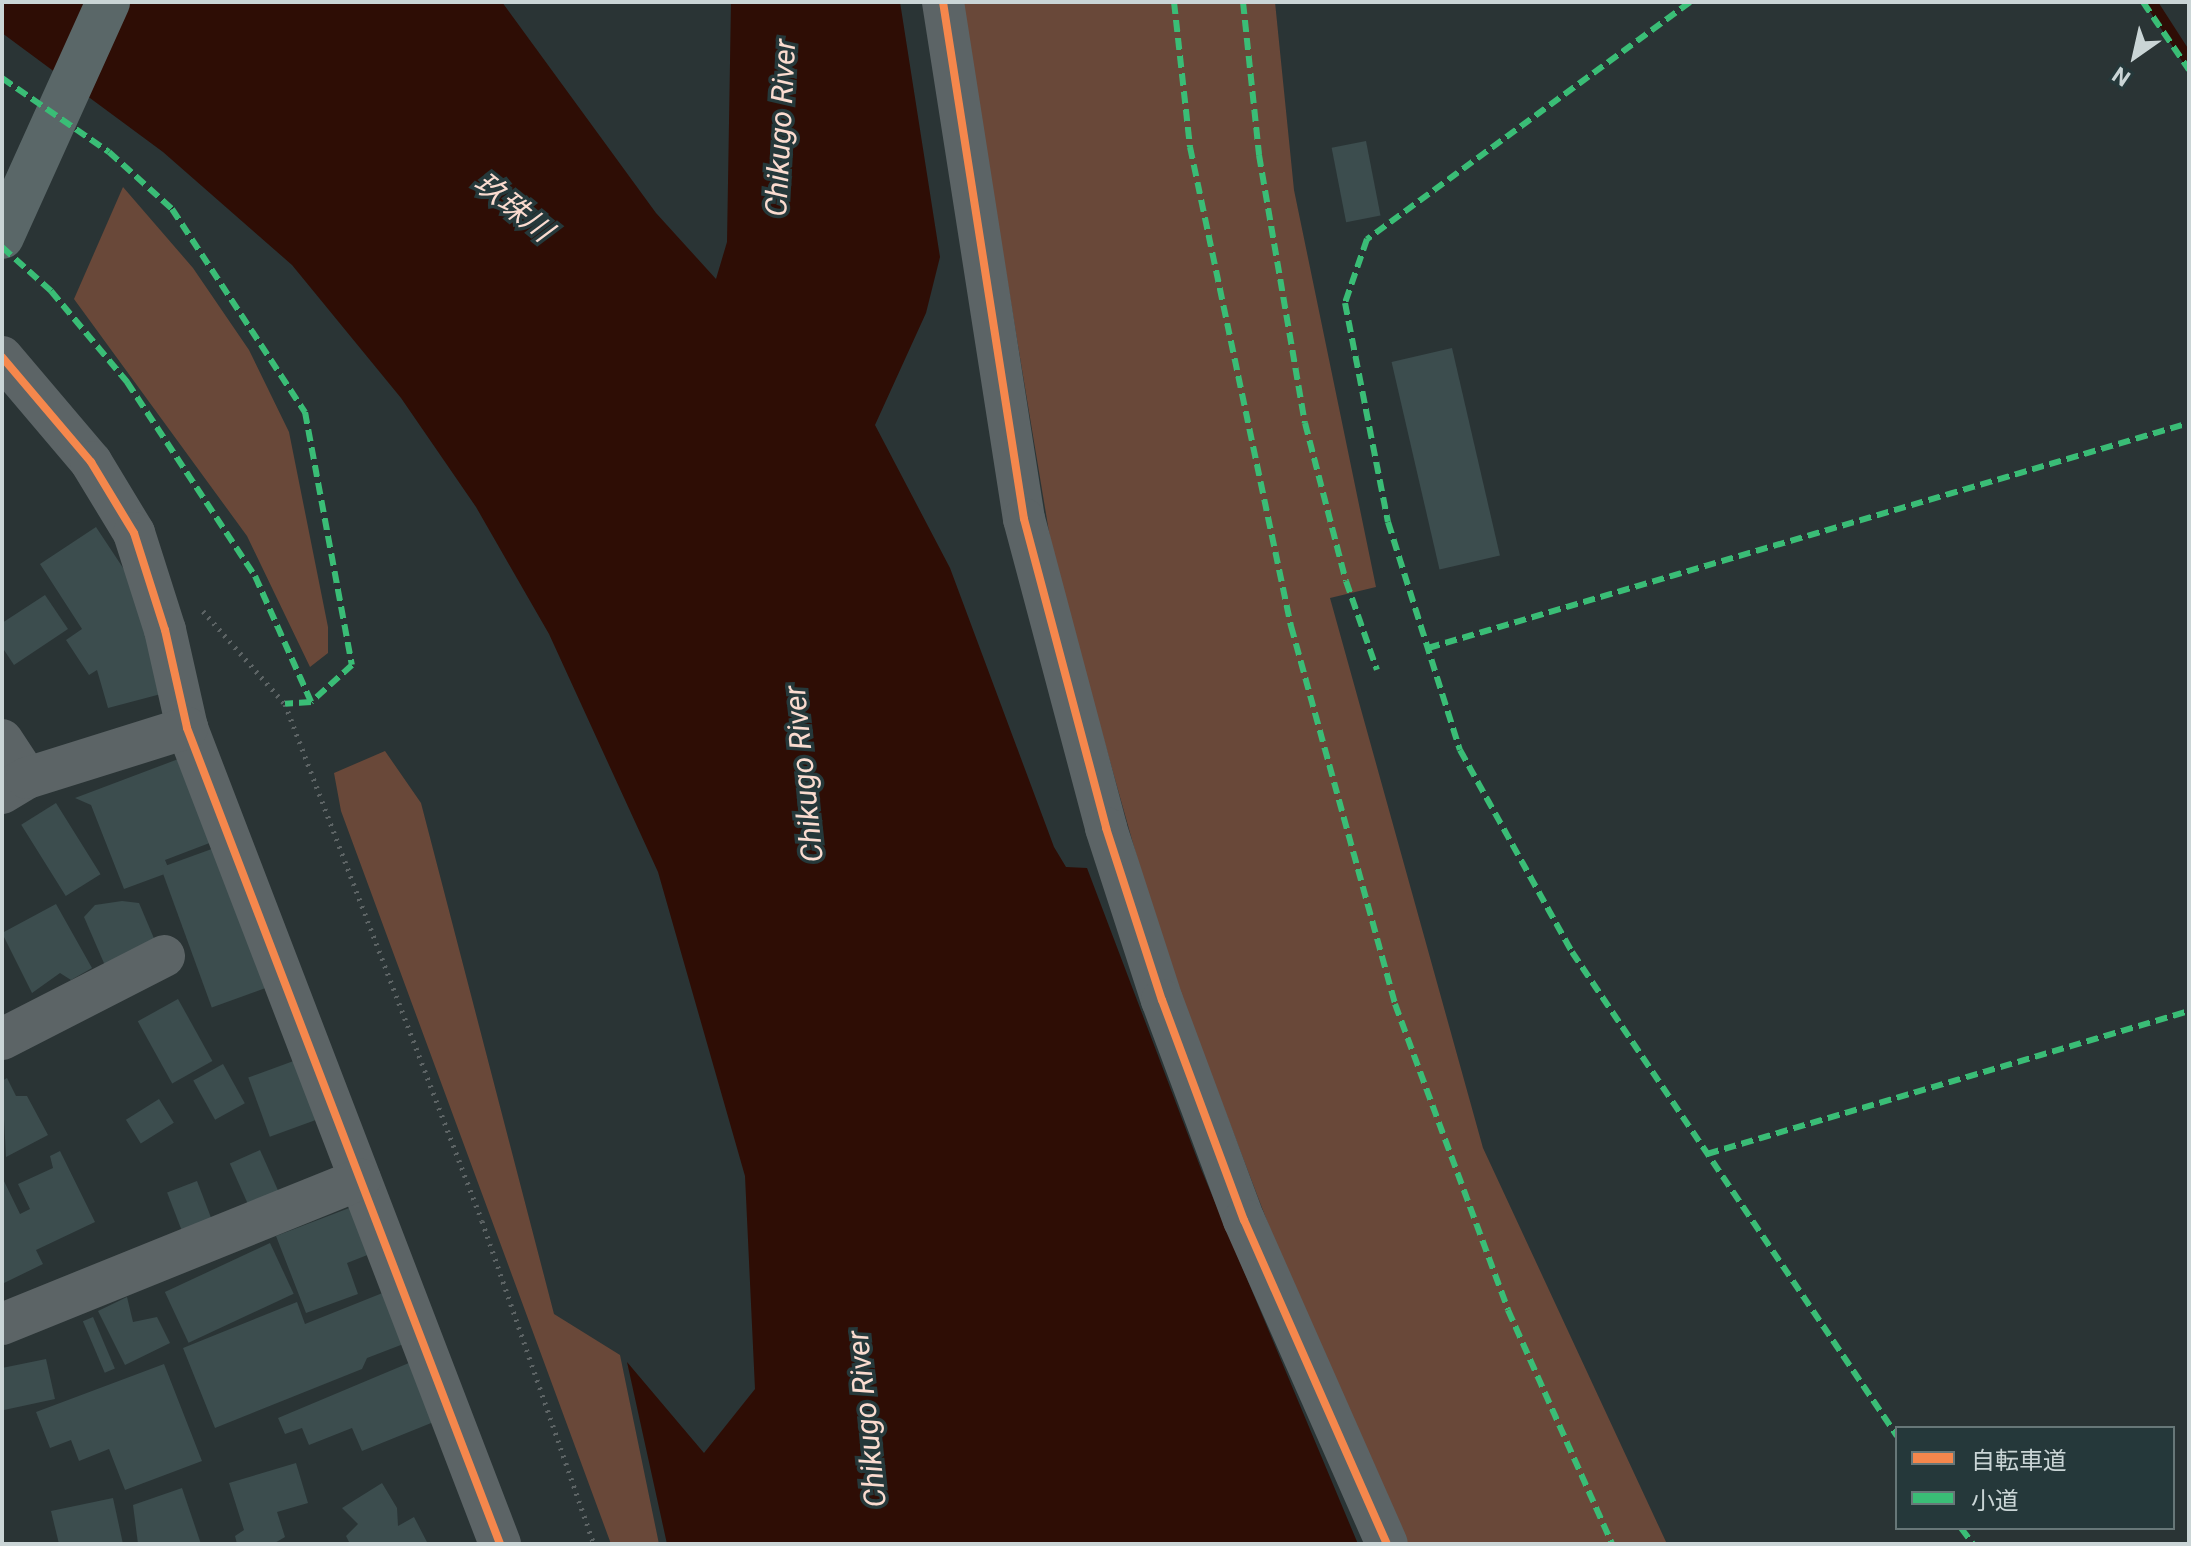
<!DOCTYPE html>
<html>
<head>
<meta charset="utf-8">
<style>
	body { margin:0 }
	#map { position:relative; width:2191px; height:1546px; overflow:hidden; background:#2a3435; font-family:Roboto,"Noto Sans JP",sans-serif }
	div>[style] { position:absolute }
	.green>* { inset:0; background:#694839 }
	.water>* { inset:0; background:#2e0d05 }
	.stream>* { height:12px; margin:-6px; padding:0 6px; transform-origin:6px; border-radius:6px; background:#2e0d05 }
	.building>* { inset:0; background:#3c4d4e; transform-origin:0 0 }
	.path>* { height:5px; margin-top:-2.5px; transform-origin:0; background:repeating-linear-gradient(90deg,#5d6465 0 2px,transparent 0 8px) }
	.minor>* { height:42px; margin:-21px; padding:0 21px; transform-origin:21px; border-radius:21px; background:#5c6466 }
	.major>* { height:44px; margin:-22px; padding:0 22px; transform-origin:22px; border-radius:22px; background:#5a6768 }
	.quiet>* { height:6px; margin-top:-3px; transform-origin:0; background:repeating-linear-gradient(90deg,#3abd76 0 12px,transparent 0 18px) }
	.cycleway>* { height:8px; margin:-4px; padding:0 4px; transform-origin:4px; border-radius:4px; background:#f5874c }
	span { translate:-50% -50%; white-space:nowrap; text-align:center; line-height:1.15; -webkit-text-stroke:7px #25383a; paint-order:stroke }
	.water-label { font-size:30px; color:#fadbcf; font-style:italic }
	.frame { position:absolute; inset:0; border:4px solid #cad5d6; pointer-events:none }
	.legend { position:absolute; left:1895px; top:1426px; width:280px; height:104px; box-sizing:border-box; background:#25383a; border:2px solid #677778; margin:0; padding:10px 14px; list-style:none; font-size:24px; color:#cad5d6 }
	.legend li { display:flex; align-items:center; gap:16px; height:40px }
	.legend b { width:40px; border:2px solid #677778 }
	.north { position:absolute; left:2095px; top:16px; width:80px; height:80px; -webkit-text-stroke:6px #25383a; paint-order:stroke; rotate:214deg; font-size:22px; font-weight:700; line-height:32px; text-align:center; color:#cad5d6 }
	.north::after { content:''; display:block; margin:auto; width:28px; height:36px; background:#cad5d6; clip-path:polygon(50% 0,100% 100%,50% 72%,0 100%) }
</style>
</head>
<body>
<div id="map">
	<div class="green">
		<div style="clip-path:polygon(961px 2px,1275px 2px,1294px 190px,1376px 587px,1330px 598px,1483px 1148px,1667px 1544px,1404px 1544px,1304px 1318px,1161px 943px,1054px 562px)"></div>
		<div style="clip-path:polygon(123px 187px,193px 268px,249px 350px,289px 432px,328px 627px,328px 653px,310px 667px,247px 536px,74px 299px)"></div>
		<div style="clip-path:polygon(385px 751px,421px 803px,554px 1314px,620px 1355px,659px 1544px,611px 1544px,341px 811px,334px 773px)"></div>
	</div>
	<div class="water">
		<div style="clip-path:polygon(2px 2px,502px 2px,656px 213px,716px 279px,727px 242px,731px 2px,900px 2px,940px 257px,926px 313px,875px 425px,950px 568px,1054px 847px,1066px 867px,1087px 868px,1201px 1169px,1358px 1544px,667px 1544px,627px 1362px,704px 1453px,755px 1389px,745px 1176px,658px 872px,549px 634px,476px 507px,401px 398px,292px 265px,163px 152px,2px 33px)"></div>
	</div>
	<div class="stream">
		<div style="left:2151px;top:2px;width:70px;rotate:57.2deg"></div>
	</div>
	<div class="building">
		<div style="left:1366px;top:141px;width:76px;height:35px;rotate:79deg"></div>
		<div style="left:1452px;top:348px;width:213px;height:62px;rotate:77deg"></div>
		<div style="clip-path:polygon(96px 527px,133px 583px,161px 694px,108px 708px,97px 670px,89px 675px,66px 640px,82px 629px,40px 564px)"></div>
		<div style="clip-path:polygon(45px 595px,68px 629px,14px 665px,2px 647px,2px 623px)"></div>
		<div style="clip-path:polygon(189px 755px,220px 839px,165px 860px,170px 872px,124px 889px,91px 805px,75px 798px)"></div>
		<div style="left:56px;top:803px;width:84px;height:41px;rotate:58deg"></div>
		<div style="left:220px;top:846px;width:149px;height:63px;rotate:70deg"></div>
		<div style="clip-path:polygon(122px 901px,139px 903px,161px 955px,110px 977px,84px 917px,95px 905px)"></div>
		<div style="clip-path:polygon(56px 904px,92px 968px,71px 980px,60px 973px,32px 993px,2px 933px)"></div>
		<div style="left:178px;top:999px;width:71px;height:46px;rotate:61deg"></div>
		<div style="left:299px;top:1059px;width:63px;height:54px;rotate:70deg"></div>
		<div style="left:223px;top:1064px;width:45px;height:34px;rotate:61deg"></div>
		<div style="clip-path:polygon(7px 1078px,16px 1096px,27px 1096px,48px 1135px,6px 1157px,2px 1081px)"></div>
		<div style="left:159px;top:1099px;width:28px;height:39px;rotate:58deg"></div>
		<div style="left:260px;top:1150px;width:52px;height:33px;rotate:66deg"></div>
		<div style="clip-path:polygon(60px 1151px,95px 1222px,36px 1250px,43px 1264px,2px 1284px,2px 1177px,20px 1214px,30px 1209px,18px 1184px,53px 1168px,50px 1156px)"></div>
		<div style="left:197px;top:1181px;width:43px;height:32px;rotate:69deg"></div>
		<div style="clip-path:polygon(357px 1205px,375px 1252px,347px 1263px,358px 1294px,306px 1313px,276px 1236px)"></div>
		<div style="left:270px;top:1243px;width:56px;height:116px;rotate:65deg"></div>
		<div style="clip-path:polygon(385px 1292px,406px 1343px,367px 1358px,362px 1369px,215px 1428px,183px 1348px,297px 1302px,305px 1324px)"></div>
		<div style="clip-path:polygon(127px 1297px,133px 1322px,157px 1317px,170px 1343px,125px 1365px,98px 1311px)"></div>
		<div style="left:93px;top:1317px;width:56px;height:11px;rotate:67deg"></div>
		<div style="clip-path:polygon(46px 1359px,55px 1399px,4px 1410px,2px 1368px)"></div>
		<div style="clip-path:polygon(416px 1360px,441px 1419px,362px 1451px,352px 1428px,309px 1445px,302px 1428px,285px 1434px,278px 1418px)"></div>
		<div style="clip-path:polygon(164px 1364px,202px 1461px,125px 1490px,109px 1449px,79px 1461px,71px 1440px,50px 1448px,36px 1412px)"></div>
		<div style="clip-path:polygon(296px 1463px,308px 1503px,277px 1512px,285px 1537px,273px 1544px,237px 1544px,235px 1536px,244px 1530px,229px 1483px)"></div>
		<div style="clip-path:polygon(382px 1483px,397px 1508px,398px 1526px,414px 1517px,428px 1544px,350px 1544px,346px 1536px,358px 1524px,342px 1508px)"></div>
		<div style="clip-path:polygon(182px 1488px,201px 1544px,138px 1544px,133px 1505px)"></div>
		<div style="clip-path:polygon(113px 1498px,123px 1544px,59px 1544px,51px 1511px)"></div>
	</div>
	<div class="path">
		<div style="left:203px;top:611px;width:124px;rotate:48.6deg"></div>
		<div style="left:285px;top:704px;width:553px;rotate:69.14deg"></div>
		<div style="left:482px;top:1221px;width:342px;rotate:70.9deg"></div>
	</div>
	<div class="minor">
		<div style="left:943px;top:2px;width:523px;rotate:81.1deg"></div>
		<div style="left:1024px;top:519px;width:320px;rotate:75.1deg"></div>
		<div style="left:1106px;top:828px;width:181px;rotate:72deg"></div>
		<div style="left:1162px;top:1000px;width:235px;rotate:69.6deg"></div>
		<div style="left:1244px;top:1220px;width:354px;rotate:66.2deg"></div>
		<div style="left:2px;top:357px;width:138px;rotate:49.7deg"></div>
		<div style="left:91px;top:462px;width:83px;rotate:58.8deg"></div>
		<div style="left:134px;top:533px;width:102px;rotate:72.3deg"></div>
		<div style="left:165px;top:630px;width:100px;rotate:77.3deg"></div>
		<div style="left:187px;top:728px;width:874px;rotate:69.01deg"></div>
		<div style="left:2px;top:740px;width:45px;rotate:56.7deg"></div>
		<div style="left:2px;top:793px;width:29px;rotate:-31deg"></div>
		<div style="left:27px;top:778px;width:168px;rotate:-17.4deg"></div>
		<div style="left:2px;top:1039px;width:182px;rotate:-27.1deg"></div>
		<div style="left:2px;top:1324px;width:386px;rotate:-22deg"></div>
	</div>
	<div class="major">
		<div style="left:2px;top:237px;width:258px;rotate:-65.7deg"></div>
	</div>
	<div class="quiet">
		<div style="left:1174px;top:2px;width:146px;rotate:83.7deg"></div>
		<div style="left:1190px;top:147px;width:490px;rotate:78.1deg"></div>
		<div style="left:1291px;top:626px;width:392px;rotate:74.6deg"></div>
		<div style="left:1395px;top:1004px;width:326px;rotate:69.7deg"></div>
		<div style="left:1508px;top:1310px;width:256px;rotate:66deg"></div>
		<div style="left:1243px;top:2px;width:154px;rotate:84deg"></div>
		<div style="left:1259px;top:155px;width:272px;rotate:80.3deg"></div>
		<div style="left:1305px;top:423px;width:163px;rotate:75.5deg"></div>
		<div style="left:1346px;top:581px;width:94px;rotate:70.8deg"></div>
		<div style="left:1690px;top:2px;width:401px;rotate:143.7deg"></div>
		<div style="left:1367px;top:239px;width:68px;rotate:109deg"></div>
		<div style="left:1345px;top:303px;width:223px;rotate:78.9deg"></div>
		<div style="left:1388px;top:522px;width:239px;rotate:72.5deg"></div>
		<div style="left:1460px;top:750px;width:231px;rotate:61deg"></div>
		<div style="left:1572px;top:952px;width:583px;rotate:56.12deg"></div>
		<div style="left:2143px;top:2px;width:82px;rotate:55.9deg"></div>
		<div style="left:2px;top:78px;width:130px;rotate:34.7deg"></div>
		<div style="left:109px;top:152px;width:85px;rotate:42.1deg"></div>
		<div style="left:172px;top:209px;width:243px;rotate:56.8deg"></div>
		<div style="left:305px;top:412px;width:257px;rotate:79.5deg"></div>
		<div style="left:352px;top:665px;width:55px;rotate:137.9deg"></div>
		<div style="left:2px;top:247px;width:66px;rotate:41.9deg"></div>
		<div style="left:51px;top:291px;width:119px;rotate:50.1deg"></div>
		<div style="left:127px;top:382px;width:232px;rotate:56.6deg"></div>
		<div style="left:255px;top:576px;width:138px;rotate:66deg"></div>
		<div style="left:311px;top:702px;width:26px;rotate:176deg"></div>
		<div style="left:1428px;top:648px;width:794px;rotate:-16.47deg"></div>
		<div style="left:1707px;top:1154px;width:503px;rotate:-16.52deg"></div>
		<div style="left:1961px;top:1528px;width:20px;rotate:53deg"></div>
	</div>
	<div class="cycleway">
		<div style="left:943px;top:2px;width:523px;rotate:81.1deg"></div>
		<div style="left:1024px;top:519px;width:320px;rotate:75.1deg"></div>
		<div style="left:1106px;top:828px;width:181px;rotate:72deg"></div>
		<div style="left:1162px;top:1000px;width:235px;rotate:69.6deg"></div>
		<div style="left:1244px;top:1220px;width:354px;rotate:66.2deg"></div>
		<div style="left:2px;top:357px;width:138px;rotate:49.7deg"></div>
		<div style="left:91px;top:462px;width:83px;rotate:58.8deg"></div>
		<div style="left:134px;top:533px;width:102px;rotate:72.3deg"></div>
		<div style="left:165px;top:630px;width:100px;rotate:77.3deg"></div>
		<div style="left:187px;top:728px;width:874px;rotate:69.01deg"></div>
	</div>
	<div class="water-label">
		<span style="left:781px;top:128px;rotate:-87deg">Chikugo River</span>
		<span style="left:513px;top:207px;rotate:39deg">玖珠川</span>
		<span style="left:804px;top:774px;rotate:-96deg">Chikugo River</span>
		<span style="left:867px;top:1419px;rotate:-96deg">Chikugo River</span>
	</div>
	<div class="frame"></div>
	<ul class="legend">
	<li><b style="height:10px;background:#f5874c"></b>自転車道</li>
	<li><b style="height:10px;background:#3abd76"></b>小道</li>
	</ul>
	<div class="north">N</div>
</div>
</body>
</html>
